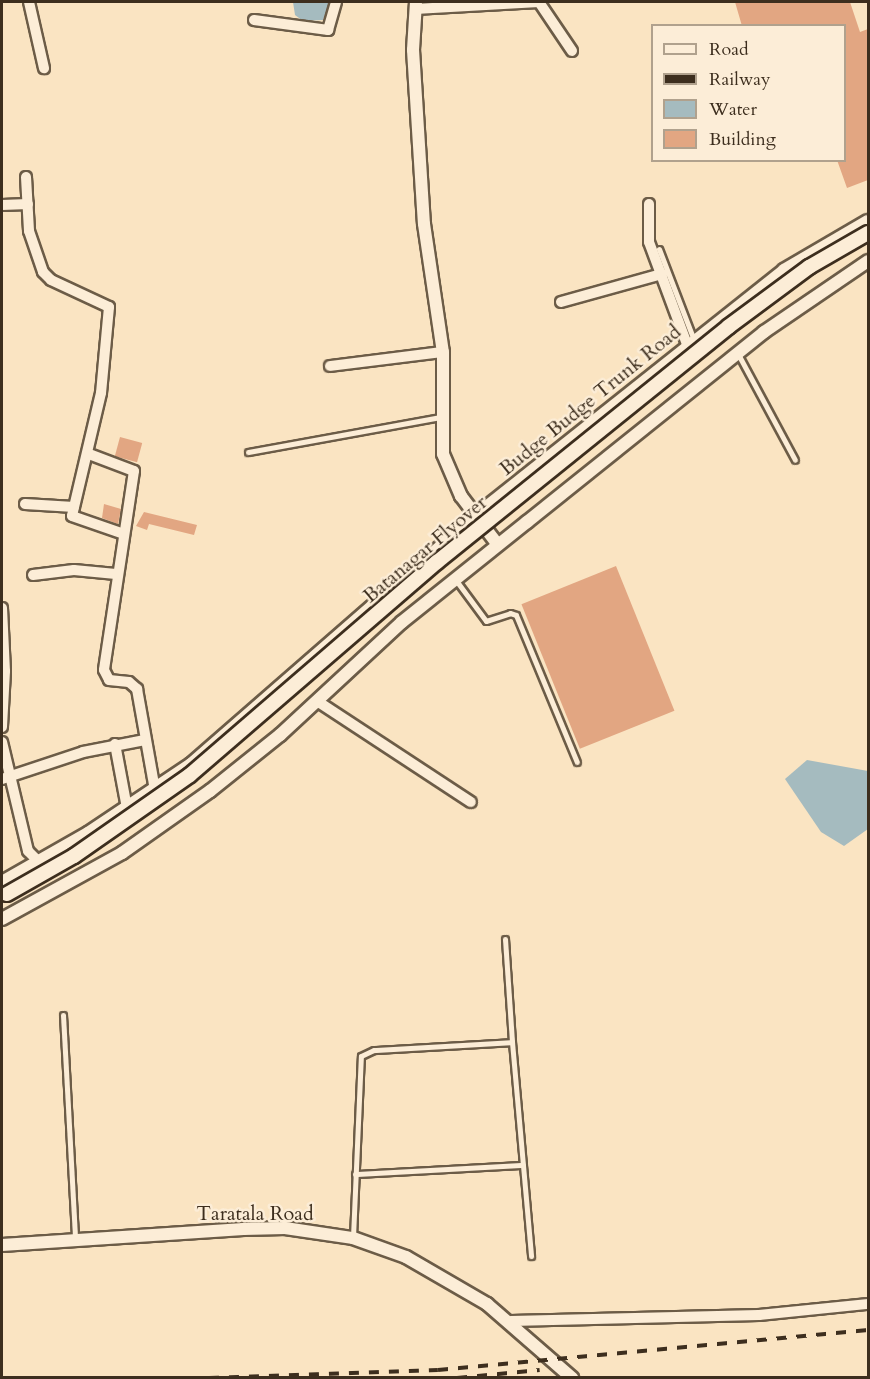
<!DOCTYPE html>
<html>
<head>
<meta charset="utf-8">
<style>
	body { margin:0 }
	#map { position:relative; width:870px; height:1379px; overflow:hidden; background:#fae4c2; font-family:Cardo,serif }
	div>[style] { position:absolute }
	.water>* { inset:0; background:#a5bbbf }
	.building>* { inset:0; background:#e2a682; transform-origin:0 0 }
	.roads { filter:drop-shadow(2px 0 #6c5c47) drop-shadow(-2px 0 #6c5c47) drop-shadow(0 2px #6c5c47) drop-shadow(0 -2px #6c5c47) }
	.service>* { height:5px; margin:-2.5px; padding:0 2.5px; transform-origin:2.5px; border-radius:2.5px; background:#fcedd7 }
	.minor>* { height:10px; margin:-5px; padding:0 5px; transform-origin:5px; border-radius:5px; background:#fcedd7 }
	.tertiary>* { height:12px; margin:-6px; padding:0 6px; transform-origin:6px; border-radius:6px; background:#fcedd7 }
	.rail>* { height:4px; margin-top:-2px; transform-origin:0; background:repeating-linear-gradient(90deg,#3d2e1e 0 10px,transparent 0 20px) }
	.bridges { filter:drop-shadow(2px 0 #3d2e1e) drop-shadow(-2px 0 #3d2e1e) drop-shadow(0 2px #3d2e1e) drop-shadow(0 -2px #3d2e1e) }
	.secondary-bridge>* { height:14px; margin:-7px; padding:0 7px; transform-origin:7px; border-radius:7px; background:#fcedd7 }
	span { translate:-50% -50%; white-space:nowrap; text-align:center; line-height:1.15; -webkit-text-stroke:5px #fcedd7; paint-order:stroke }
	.street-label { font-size:20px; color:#3d2e1e }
	.frame { position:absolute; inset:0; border:3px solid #3d2e1e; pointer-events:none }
	.legend { position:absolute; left:651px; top:24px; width:195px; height:138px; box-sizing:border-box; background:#fcedd7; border:2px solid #b0a18d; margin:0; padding:8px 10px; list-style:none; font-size:18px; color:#3d2e1e }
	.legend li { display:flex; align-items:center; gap:12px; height:30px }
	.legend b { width:30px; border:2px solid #b0a18d }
</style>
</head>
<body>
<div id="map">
	<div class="water">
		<div style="clip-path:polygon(293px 2px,330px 2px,323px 20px,303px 21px,295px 15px)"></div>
		<div style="clip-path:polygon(807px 760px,868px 771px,868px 829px,844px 846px,821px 832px,785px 779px)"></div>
	</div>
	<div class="building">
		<div style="clip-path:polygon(735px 2px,850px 2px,860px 32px,868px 29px,868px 180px,847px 188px,837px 160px,844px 160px,844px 26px,742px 26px)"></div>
		<div style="left:120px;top:437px;width:23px;height:20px;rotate:15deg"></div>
		<div style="clip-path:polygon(104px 504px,121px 509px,118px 524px,102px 518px)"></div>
		<div style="clip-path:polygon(144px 512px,197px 525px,194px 535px,149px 524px,147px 530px,136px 526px)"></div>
		<div style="left:616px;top:566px;width:156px;height:102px;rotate:68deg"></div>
	</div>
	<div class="roads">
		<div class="service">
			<div style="left:659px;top:249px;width:97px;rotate:69deg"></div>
			<div style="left:738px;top:354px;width:120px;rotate:61.7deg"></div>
			<div style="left:248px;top:452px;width:196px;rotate:-10.3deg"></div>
			<div style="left:455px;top:579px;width:52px;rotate:53.6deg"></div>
			<div style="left:486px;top:621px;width:25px;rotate:-18deg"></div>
			<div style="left:510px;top:613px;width:6px;rotate:18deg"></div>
			<div style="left:516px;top:615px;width:159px;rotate:67.5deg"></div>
			<div style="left:505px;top:939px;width:103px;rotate:86.1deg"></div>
			<div style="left:63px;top:1015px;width:225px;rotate:86.9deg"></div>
			<div style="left:355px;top:1174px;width:168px;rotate:-3.1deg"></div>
			<div style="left:353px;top:1237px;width:181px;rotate:-87.5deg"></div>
			<div style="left:361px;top:1056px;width:14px;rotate:-25deg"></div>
			<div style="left:374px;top:1050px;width:138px;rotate:-3.3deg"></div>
			<div style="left:512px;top:1042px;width:215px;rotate:84.9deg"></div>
		</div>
		<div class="minor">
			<div style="left:29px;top:2px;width:68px;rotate:77.2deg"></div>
			<div style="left:415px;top:9px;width:124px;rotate:-3.2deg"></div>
			<div style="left:539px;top:2px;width:59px;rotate:56deg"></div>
			<div style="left:254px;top:20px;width:75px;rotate:7.7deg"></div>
			<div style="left:328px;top:30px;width:29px;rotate:-74deg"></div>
			<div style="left:26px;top:177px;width:54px;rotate:86.8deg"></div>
			<div style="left:29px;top:231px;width:43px;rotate:71.1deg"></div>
			<div style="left:43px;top:272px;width:11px;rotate:45deg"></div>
			<div style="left:51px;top:280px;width:64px;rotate:25deg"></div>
			<div style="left:109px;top:307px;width:86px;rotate:95.3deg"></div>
			<div style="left:101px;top:393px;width:126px;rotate:103.3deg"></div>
			<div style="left:72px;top:516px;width:55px;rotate:19.1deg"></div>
			<div style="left:649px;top:204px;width:38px;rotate:90deg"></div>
			<div style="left:649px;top:242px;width:112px;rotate:69.6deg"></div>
			<div style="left:2px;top:205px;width:26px;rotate:-2deg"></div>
			<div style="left:561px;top:302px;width:105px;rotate:-15.5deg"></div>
			<div style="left:330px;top:366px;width:114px;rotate:-7.1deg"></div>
			<div style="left:89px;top:454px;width:48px;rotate:20.7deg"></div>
			<div style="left:134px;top:471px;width:201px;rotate:98.6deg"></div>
			<div style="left:104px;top:670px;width:11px;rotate:63deg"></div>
			<div style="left:109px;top:680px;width:20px;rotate:6deg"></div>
			<div style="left:129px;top:682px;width:11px;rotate:41deg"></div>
			<div style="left:137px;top:689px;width:103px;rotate:79.9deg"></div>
			<div style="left:25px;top:504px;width:49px;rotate:3.5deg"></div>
			<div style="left:33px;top:575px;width:41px;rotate:-7deg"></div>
			<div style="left:74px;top:570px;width:42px;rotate:5.4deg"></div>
			<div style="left:2px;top:608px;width:63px;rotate:87.3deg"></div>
			<div style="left:5px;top:671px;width:56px;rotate:93.1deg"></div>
			<div style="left:317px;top:701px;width:184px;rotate:33.3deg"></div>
			<div style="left:2px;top:742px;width:112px;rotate:76.6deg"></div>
			<div style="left:28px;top:851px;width:16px;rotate:45deg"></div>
			<div style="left:115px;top:744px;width:65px;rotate:79.4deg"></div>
			<div style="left:2px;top:779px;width:85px;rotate:-18.4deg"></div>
			<div style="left:83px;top:752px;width:63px;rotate:-11deg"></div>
			<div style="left:511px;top:1321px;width:248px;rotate:-1.4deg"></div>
			<div style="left:759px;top:1315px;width:110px;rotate:-5.8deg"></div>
		</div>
		<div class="tertiary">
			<div style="left:416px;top:2px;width:48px;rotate:93.6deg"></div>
			<div style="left:413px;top:50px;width:174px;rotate:86.4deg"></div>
			<div style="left:424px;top:224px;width:129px;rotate:81.6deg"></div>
			<div style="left:443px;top:352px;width:102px;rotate:90deg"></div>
			<div style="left:443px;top:454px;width:46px;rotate:66.8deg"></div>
			<div style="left:461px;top:496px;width:61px;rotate:52.9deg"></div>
			<div style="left:2px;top:882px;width:99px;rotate:-29.7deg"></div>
			<div style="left:88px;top:833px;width:124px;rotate:-33.8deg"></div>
			<div style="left:191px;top:764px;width:377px;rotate:-41.1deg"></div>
			<div style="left:475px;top:516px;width:395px;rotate:-38.5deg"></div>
			<div style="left:784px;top:270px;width:97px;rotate:-30.3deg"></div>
			<div style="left:2px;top:919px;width:137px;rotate:-28.8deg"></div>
			<div style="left:122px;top:853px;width:108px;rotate:-35.2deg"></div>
			<div style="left:210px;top:791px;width:90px;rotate:-38.7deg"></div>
			<div style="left:280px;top:735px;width:166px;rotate:-42.8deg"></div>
			<div style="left:402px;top:622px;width:160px;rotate:-38.7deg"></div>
			<div style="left:527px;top:522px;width:304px;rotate:-38.7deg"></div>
			<div style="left:764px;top:332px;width:126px;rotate:-34.3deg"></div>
			<div style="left:2px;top:1245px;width:242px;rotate:-3.8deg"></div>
			<div style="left:243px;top:1229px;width:42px;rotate:-1.4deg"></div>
			<div style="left:285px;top:1228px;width:69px;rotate:8.4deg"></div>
			<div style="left:353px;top:1238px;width:56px;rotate:19.7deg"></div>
			<div style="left:406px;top:1257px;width:94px;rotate:30.1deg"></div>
			<div style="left:487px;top:1304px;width:113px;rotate:41deg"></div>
		</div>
	</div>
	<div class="rail">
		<div style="left:209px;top:1378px;width:229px;rotate:-2deg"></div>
		<div style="left:438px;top:1370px;width:432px;rotate:-5.3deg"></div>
		<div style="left:457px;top:1378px;width:83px;rotate:-5.5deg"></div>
	</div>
	<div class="bridges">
		<div class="secondary-bridge">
			<div style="left:7px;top:894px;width:77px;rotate:-29.6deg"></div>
			<div style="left:74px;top:856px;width:141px;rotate:-34.9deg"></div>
			<div style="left:190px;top:775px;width:326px;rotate:-40.8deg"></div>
			<div style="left:437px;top:562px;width:374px;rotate:-38.9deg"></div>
			<div style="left:728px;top:327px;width:101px;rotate:-36.5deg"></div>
			<div style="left:809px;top:267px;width:68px;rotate:-30deg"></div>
		</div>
	</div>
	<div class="street-label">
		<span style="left:590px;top:400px;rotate:-39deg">Budge Budge Trunk Road</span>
		<span style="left:425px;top:549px;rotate:-40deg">Batanagar Flyover</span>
		<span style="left:255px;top:1213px">Taratala Road</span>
	</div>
	<div class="frame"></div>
	<ul class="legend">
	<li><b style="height:8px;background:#fcedd7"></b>Road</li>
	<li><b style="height:8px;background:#3d2e1e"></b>Railway</li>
	<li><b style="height:16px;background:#a5bbbf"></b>Water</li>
	<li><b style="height:16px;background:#e2a682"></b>Building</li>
	</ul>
</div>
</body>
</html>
